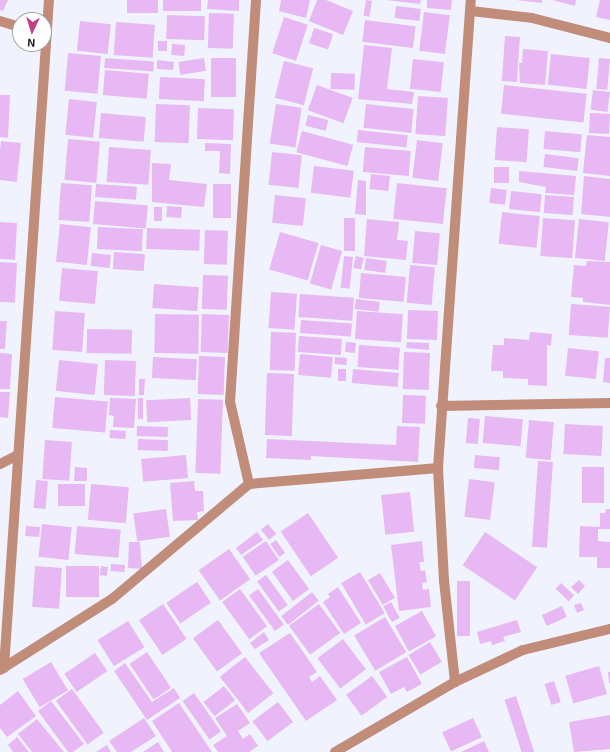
<!DOCTYPE html>
<html>
<head>
<meta charset="utf-8">
<style>
	body { margin:0 }
	#map { position:relative; width:610px; height:752px; overflow:hidden; background:#f0f3fe; font-family:"Exo 2",sans-serif }
	div>[style] { position:absolute }
	.building>* { inset:0; background:#e7b8f4; transform-origin:0 0 }
	.minor>* { height:10px; margin:-5px; padding:0 5px; transform-origin:5px; border-radius:5px; background:#c18c7a }
	.tertiary>* { height:10px; margin:-5px; padding:0 5px; transform-origin:5px; border-radius:5px; background:#c18c7a }
	span { translate:-50% -50%; white-space:nowrap; text-align:center; line-height:1.15; -webkit-text-stroke:3.5px #fff; paint-order:stroke }
	.north { position:absolute; left:12px; top:12px; width:40px; height:40px; box-sizing:border-box; background:#fff; border:1px solid #a4a4a5; border-radius:50%; rotate:184deg; font-size:11px; font-weight:700; line-height:16px; text-align:center; color:#1b1c1f }
	.north::after { content:''; display:block; margin:auto; width:14px; height:18px; background:#c44084; clip-path:polygon(50% 0,100% 100%,50% 72%,0 100%) }
</style>
</head>
<body>
<div id="map">
	<div class="building">
		<div style="clip-path:polygon(0 0,8px 0,3px 11px,0 10px)"></div>
		<div style="left:127px;top:0;width:31px;height:13px"></div>
		<div style="left:163px;top:0;width:38px;height:11px"></div>
		<div style="clip-path:polygon(208px 0,239px 0,239px 11px,207px 9px)"></div>
		<div style="clip-path:polygon(281px 0,310px 0,306px 18px,279px 11px)"></div>
		<div style="clip-path:polygon(317px 0,326px 0,353px 11px,343px 35px,309px 21px)"></div>
		<div style="left:366px;top:0;width:6px;height:16px;rotate:9deg"></div>
		<div style="clip-path:polygon(386px 0,421px 0,420px 4px)"></div>
		<div style="clip-path:polygon(427px 0,452px 0,451px 10px,427px 8px)"></div>
		<div style="clip-path:polygon(516px 0,542px 0,542px 3px)"></div>
		<div style="clip-path:polygon(552px 0,576px 0,575px 6px)"></div>
		<div style="clip-path:polygon(600px 0,610px 0,610px 20px,596px 17px)"></div>
		<div style="left:396px;top:6px;width:25px;height:12px;rotate:7deg"></div>
		<div style="left:424px;top:12px;width:26px;height:39px;rotate:7deg"></div>
		<div style="left:209px;top:13px;width:25px;height:35px;rotate:2deg"></div>
		<div style="left:167px;top:15px;width:38px;height:24px;rotate:2deg"></div>
		<div style="left:284px;top:17px;width:25px;height:38px;rotate:18deg"></div>
		<div style="left:365px;top:20px;width:51px;height:22px;rotate:7deg"></div>
		<div style="left:80px;top:21px;width:31px;height:30px;rotate:6deg"></div>
		<div style="left:116px;top:22px;width:39px;height:33px;rotate:4deg"></div>
		<div style="left:314px;top:28px;width:20px;height:16px;rotate:18deg"></div>
		<div style="left:505px;top:36px;width:15px;height:45px;rotate:4deg"></div>
		<div style="left:158px;top:41px;width:9px;height:10px"></div>
		<div style="left:172px;top:44px;width:13px;height:11px;rotate:4deg"></div>
		<div style="clip-path:polygon(364px 45px,392px 48px,387px 89px,414px 92px,412px 104px,358px 99px)"></div>
		<div style="clip-path:polygon(523px 49px,548px 51px,545px 85px,520px 83px,519px 63px,522px 63px)"></div>
		<div style="left:68px;top:53px;width:33px;height:38px;rotate:5deg"></div>
		<div style="left:551px;top:54px;width:39px;height:31px;rotate:6deg"></div>
		<div style="left:105px;top:58px;width:49px;height:10px;rotate:4deg"></div>
		<div style="left:204px;top:58px;width:13px;height:26px;rotate:81deg"></div>
		<div style="left:211px;top:58px;width:25px;height:39px"></div>
		<div style="left:599px;top:58px;width:11px;height:31px;rotate:5deg"></div>
		<div style="left:413px;top:59px;width:31px;height:30px;rotate:6deg"></div>
		<div style="clip-path:polygon(157px 60px,174px 62px,173px 70px,157px 69px)"></div>
		<div style="left:284px;top:61px;width:30px;height:38px;rotate:14deg"></div>
		<div style="left:105px;top:70px;width:44px;height:25px;rotate:5deg"></div>
		<div style="left:331px;top:73px;width:24px;height:16px;rotate:2deg"></div>
		<div style="left:160px;top:77px;width:45px;height:22px;rotate:3deg"></div>
		<div style="left:317px;top:85px;width:38px;height:27px;rotate:20deg"></div>
		<div style="left:504px;top:85px;width:83px;height:29px;rotate:6deg"></div>
		<div style="left:593px;top:90px;width:17px;height:20px;rotate:7deg"></div>
		<div style="clip-path:polygon(0 95px,10px 95px,8px 138px,0 137px)"></div>
		<div style="left:418px;top:96px;width:30px;height:38px;rotate:4deg"></div>
		<div style="left:69px;top:99px;width:28px;height:36px;rotate:6deg"></div>
		<div style="left:156px;top:104px;width:34px;height:38px;rotate:2deg"></div>
		<div style="left:276px;top:104px;width:26px;height:40px;rotate:9deg"></div>
		<div style="left:366px;top:104px;width:48px;height:24px;rotate:6deg"></div>
		<div style="left:198px;top:108px;width:36px;height:31px;rotate:2deg"></div>
		<div style="left:101px;top:113px;width:45px;height:25px;rotate:5deg"></div>
		<div style="left:590px;top:113px;width:20px;height:20px;rotate:3deg"></div>
		<div style="left:308px;top:115px;width:21px;height:11px;rotate:14deg"></div>
		<div style="left:497px;top:127px;width:32px;height:33px;rotate:4deg"></div>
		<div style="left:358px;top:130px;width:50px;height:12px;rotate:6deg"></div>
		<div style="left:302px;top:131px;width:53px;height:22px;rotate:15deg"></div>
		<div style="left:545px;top:131px;width:37px;height:18px;rotate:5deg"></div>
		<div style="clip-path:polygon(587px 135px,610px 137px,610px 176px,583px 173px)"></div>
		<div style="left:68px;top:139px;width:32px;height:41px;rotate:5deg"></div>
		<div style="left:417px;top:140px;width:26px;height:38px;rotate:7deg"></div>
		<div style="left:1px;top:141px;width:20px;height:39px;rotate:6deg"></div>
		<div style="clip-path:polygon(205px 143px,231px 144px,230px 174px,219px 173px,220px 151px,205px 151px)"></div>
		<div style="left:109px;top:147px;width:42px;height:35px;rotate:4deg"></div>
		<div style="left:365px;top:147px;width:46px;height:25px;rotate:5deg"></div>
		<div style="left:272px;top:152px;width:30px;height:33px;rotate:6deg"></div>
		<div style="left:545px;top:154px;width:34px;height:13px;rotate:7deg"></div>
		<div style="clip-path:polygon(152px 163px,171px 164px,169px 180px,207px 184px,204px 207px,152px 202px)"></div>
		<div style="left:314px;top:166px;width:40px;height:27px;rotate:7deg"></div>
		<div style="left:494px;top:167px;width:15px;height:16px"></div>
		<div style="clip-path:polygon(519px 171px,576px 176px,574px 195px,545px 193px,546px 187px,519px 182px)"></div>
		<div style="left:371px;top:174px;width:19px;height:15px;rotate:6deg"></div>
		<div style="clip-path:polygon(584px 176px,610px 179px,610px 217px,581px 214px)"></div>
		<div style="clip-path:polygon(358px 180px,366px 181px,366px 215px,355px 214px)"></div>
		<div style="left:61px;top:183px;width:31px;height:37px;rotate:4deg"></div>
		<div style="left:397px;top:183px;width:50px;height:36px;rotate:6deg"></div>
		<div style="left:96px;top:184px;width:41px;height:13px;rotate:4deg"></div>
		<div style="left:213px;top:184px;width:18px;height:34px"></div>
		<div style="left:491px;top:188px;width:16px;height:15px;rotate:7deg"></div>
		<div style="left:511px;top:191px;width:31px;height:18px;rotate:6deg"></div>
		<div style="left:275px;top:195px;width:31px;height:28px;rotate:6deg"></div>
		<div style="left:545px;top:195px;width:29px;height:18px;rotate:4deg"></div>
		<div style="left:95px;top:201px;width:53px;height:23px;rotate:5deg"></div>
		<div style="left:167px;top:206px;width:15px;height:11px;rotate:4deg"></div>
		<div style="left:154px;top:207px;width:8px;height:14px"></div>
		<div style="left:502px;top:212px;width:38px;height:32px;rotate:6deg"></div>
		<div style="left:344px;top:218px;width:11px;height:33px"></div>
		<div style="left:543px;top:218px;width:32px;height:38px;rotate:4deg"></div>
		<div style="clip-path:polygon(367px 219px,399px 222px,397px 240px,408px 241px,406px 260px,364px 256px)"></div>
		<div style="left:579px;top:219px;width:30px;height:39px;rotate:6deg"></div>
		<div style="left:0;top:222px;width:17px;height:37px;rotate:3deg"></div>
		<div style="left:60px;top:224px;width:31px;height:38px;rotate:6deg"></div>
		<div style="left:98px;top:227px;width:45px;height:22px;rotate:3deg"></div>
		<div style="left:147px;top:228px;width:53px;height:21px;rotate:2deg"></div>
		<div style="left:205px;top:230px;width:23px;height:34px;rotate:2deg"></div>
		<div style="left:415px;top:231px;width:25px;height:32px;rotate:5deg"></div>
		<div style="left:280px;top:232px;width:40px;height:39px;rotate:16deg"></div>
		<div style="left:321px;top:245px;width:22px;height:40px;rotate:16deg"></div>
		<div style="left:114px;top:252px;width:31px;height:17px;rotate:4deg"></div>
		<div style="left:92px;top:253px;width:19px;height:13px;rotate:6deg"></div>
		<div style="left:344px;top:256px;width:9px;height:32px;rotate:6deg"></div>
		<div style="left:356px;top:256px;width:8px;height:12px;rotate:14deg"></div>
		<div style="left:366px;top:258px;width:21px;height:12px;rotate:8deg"></div>
		<div style="clip-path:polygon(587px 261px,610px 262px,610px 305px,583px 302px,583px 298px,571px 297px,574px 265px,586px 266px)"></div>
		<div style="left:0;top:262px;width:17px;height:40px;rotate:3deg"></div>
		<div style="left:410px;top:265px;width:25px;height:38px;rotate:5deg"></div>
		<div style="left:62px;top:268px;width:36px;height:33px;rotate:5deg"></div>
		<div style="left:361px;top:273px;width:45px;height:25px;rotate:5deg"></div>
		<div style="left:203px;top:275px;width:25px;height:34px;rotate:2deg"></div>
		<div style="left:154px;top:284px;width:45px;height:24px;rotate:4deg"></div>
		<div style="left:271px;top:292px;width:26px;height:36px;rotate:4deg"></div>
		<div style="left:300px;top:294px;width:54px;height:23px;rotate:4deg"></div>
		<div style="left:356px;top:299px;width:24px;height:10px;rotate:7deg"></div>
		<div style="left:571px;top:304px;width:39px;height:31px;rotate:4deg"></div>
		<div style="left:408px;top:310px;width:30px;height:29px;rotate:2deg"></div>
		<div style="left:55px;top:311px;width:30px;height:39px;rotate:4deg"></div>
		<div style="left:357px;top:311px;width:46px;height:28px;rotate:4deg"></div>
		<div style="left:155px;top:314px;width:44px;height:39px;rotate:1deg"></div>
		<div style="left:202px;top:314px;width:27px;height:38px;rotate:2deg"></div>
		<div style="left:301px;top:320px;width:51px;height:13px;rotate:4deg"></div>
		<div style="clip-path:polygon(0 321px,7px 321px,5px 349px,0 349px)"></div>
		<div style="left:87px;top:329px;width:45px;height:24px;rotate:1deg"></div>
		<div style="left:271px;top:332px;width:25px;height:38px;rotate:2deg"></div>
		<div style="clip-path:polygon(530px 332px,552px 334px,551px 346px,547px 345px,547px 386px,528px 385px,528px 379px,503px 378px,503px 371px,491px 371px,493px 345px,504px 345px,504px 338px,529px 340px)"></div>
		<div style="left:299px;top:336px;width:43px;height:16px;rotate:4deg"></div>
		<div style="left:346px;top:342px;width:10px;height:10px;rotate:6deg"></div>
		<div style="clip-path:polygon(407px 342px,429px 343px,429px 350px,406px 348px)"></div>
		<div style="left:359px;top:345px;width:41px;height:22px;rotate:4deg"></div>
		<div style="left:568px;top:348px;width:31px;height:28px;rotate:6deg"></div>
		<div style="left:404px;top:352px;width:26px;height:37px;rotate:2deg"></div>
		<div style="clip-path:polygon(0 353px,12px 354px,10px 389px,0 389px)"></div>
		<div style="left:300px;top:354px;width:33px;height:21px;rotate:5deg"></div>
		<div style="left:199px;top:356px;width:26px;height:38px;rotate:2deg"></div>
		<div style="left:153px;top:357px;width:44px;height:21px;rotate:3deg"></div>
		<div style="left:335px;top:357px;width:12px;height:7px;rotate:5deg"></div>
		<div style="clip-path:polygon(605px 358px,610px 358px,610px 383px,603px 382px)"></div>
		<div style="left:59px;top:360px;width:39px;height:31px;rotate:6deg"></div>
		<div style="left:105px;top:360px;width:31px;height:35px;rotate:2deg"></div>
		<div style="left:338px;top:369px;width:8px;height:12px"></div>
		<div style="left:353px;top:369px;width:46px;height:14px;rotate:5deg"></div>
		<div style="left:267px;top:373px;width:27px;height:62px;rotate:2deg"></div>
		<div style="clip-path:polygon(139px 379px,145px 379px,144px 395px,139px 395px)"></div>
		<div style="clip-path:polygon(0 392px,10px 392px,8px 418px,0 417px)"></div>
		<div style="left:403px;top:395px;width:23px;height:28px;rotate:2deg"></div>
		<div style="left:55px;top:397px;width:53px;height:31px;rotate:5deg"></div>
		<div style="clip-path:polygon(110px 398px,136px 399px,134px 428px,113px 427px,114px 416px,109px 415px)"></div>
		<div style="left:138px;top:398px;width:5px;height:21px"></div>
		<div style="left:190px;top:398px;width:22px;height:44px;rotate:87deg"></div>
		<div style="left:198px;top:399px;width:25px;height:74px;rotate:2deg"></div>
		<div style="left:485px;top:416px;width:38px;height:27px;rotate:5deg"></div>
		<div style="left:468px;top:418px;width:12px;height:25px;rotate:5deg"></div>
		<div style="left:529px;top:420px;width:25px;height:38px;rotate:5deg"></div>
		<div style="left:565px;top:424px;width:38px;height:30px;rotate:3deg"></div>
		<div style="left:137px;top:426px;width:31px;height:10px;rotate:2deg"></div>
		<div style="clip-path:polygon(397px 426px,420px 427px,418px 462px,311px 456px,311px 460px,266px 458px,267px 439px,396px 445px)"></div>
		<div style="left:110px;top:430px;width:16px;height:8px;rotate:4deg"></div>
		<div style="left:138px;top:439px;width:30px;height:11px;rotate:2deg"></div>
		<div style="left:45px;top:440px;width:27px;height:39px;rotate:4deg"></div>
		<div style="left:186px;top:455px;width:23px;height:45px;rotate:85deg"></div>
		<div style="left:475px;top:455px;width:25px;height:13px;rotate:5deg"></div>
		<div style="left:538px;top:461px;width:15px;height:86px;rotate:4deg"></div>
		<div style="clip-path:polygon(75px 467px,87px 468px,87px 481px,74px 481px)"></div>
		<div style="left:582px;top:467px;width:22px;height:36px"></div>
		<div style="left:469px;top:479px;width:26px;height:38px;rotate:7deg"></div>
		<div style="left:36px;top:480px;width:12px;height:28px;rotate:5deg"></div>
		<div style="clip-path:polygon(194px 481px,195px 491px,203px 491px,204px 511px,197px 512px,198px 520px,173px 521px,170px 483px)"></div>
		<div style="left:58px;top:484px;width:27px;height:22px"></div>
		<div style="left:91px;top:484px;width:38px;height:36px;rotate:5deg"></div>
		<div style="left:410px;top:492px;width:40px;height:29px;rotate:84deg"></div>
		<div style="left:166px;top:509px;width:28px;height:33px;rotate:82deg"></div>
		<div style="clip-path:polygon(606px 509px,610px 509px,610px 529px,598px 529px,598px 541px,610px 542px,610px 568px,597px 568px,597px 557px,579px 557px,580px 526px,600px 527px,600px 513px,605px 513px)"></div>
		<div style="left:308px;top:513px;width:54px;height:33px;rotate:56deg"></div>
		<div style="left:42px;top:524px;width:30px;height:33px;rotate:6deg"></div>
		<div style="left:268px;top:524px;width:13px;height:9px;rotate:51deg"></div>
		<div style="left:26px;top:526px;width:14px;height:10px;rotate:4deg"></div>
		<div style="left:77px;top:526px;width:44px;height:28px;rotate:5deg"></div>
		<div style="clip-path:polygon(257px 532px,263px 540px,241px 555px,236px 548px)"></div>
		<div style="left:485px;top:532px;width:63px;height:40px;rotate:34deg"></div>
		<div style="left:276px;top:540px;width:16px;height:7px;rotate:55deg"></div>
		<div style="left:266px;top:541px;width:23px;height:28px;rotate:56deg"></div>
		<div style="clip-path:polygon(422px 541px,424px 562px,419px 562px,421px 571px,425px 570px,427px 582px,422px 583px,423px 590px,429px 589px,431px 607px,399px 611px,391px 545px)"></div>
		<div style="clip-path:polygon(129px 542px,140px 542px,142px 569px,128px 568px)"></div>
		<div style="left:229px;top:549px;width:37px;height:37px;rotate:55deg"></div>
		<div style="left:288px;top:560px;width:36px;height:20px;rotate:54deg"></div>
		<div style="left:111px;top:564px;width:14px;height:7px;rotate:4deg"></div>
		<div style="left:35px;top:566px;width:27px;height:41px;rotate:4deg"></div>
		<div style="left:66px;top:566px;width:33px;height:31px"></div>
		<div style="left:101px;top:566px;width:7px;height:9px;rotate:8deg"></div>
		<div style="left:360px;top:572px;width:48px;height:22px;rotate:59deg"></div>
		<div style="left:380px;top:573px;width:29px;height:14px;rotate:59deg"></div>
		<div style="left:266px;top:575px;width:37px;height:11px;rotate:54deg"></div>
		<div style="clip-path:polygon(579px 580px,585px 586px,578px 594px,571px 587px)"></div>
		<div style="left:457px;top:581px;width:13px;height:55px"></div>
		<div style="left:197px;top:582px;width:25px;height:37px;rotate:56deg"></div>
		<div style="left:561px;top:583px;width:18px;height:8px;rotate:43deg"></div>
		<div style="clip-path:polygon(338px 587px,361px 623px,344px 634px,323px 602px,330px 597px,328px 594px)"></div>
		<div style="left:240px;top:589px;width:46px;height:22px;rotate:54deg"></div>
		<div style="left:258px;top:589px;width:44px;height:11px;rotate:54deg"></div>
		<div style="left:312px;top:592px;width:11px;height:39px;rotate:52deg"></div>
		<div style="left:391px;top:602px;width:18px;height:9px;rotate:61deg"></div>
		<div style="clip-path:polygon(581px 603px,584px 610px,577px 613px,574px 605px)"></div>
		<div style="left:163px;top:604px;width:42px;height:29px;rotate:56deg"></div>
		<div style="left:319px;top:604px;width:36px;height:37px;rotate:54deg"></div>
		<div style="left:562px;top:606px;width:12px;height:22px;rotate:66deg"></div>
		<div style="left:422px;top:611px;width:29px;height:31px;rotate:61deg"></div>
		<div style="left:385px;top:617px;width:41px;height:36px;rotate:59deg"></div>
		<div style="left:218px;top:620px;width:41px;height:31px;rotate:54deg"></div>
		<div style="clip-path:polygon(517px 620px,521px 632px,503px 637px,505px 641px,492px 645px,491px 641px,480px 644px,477px 632px)"></div>
		<div style="left:128px;top:621px;width:31px;height:36px;rotate:58deg"></div>
		<div style="clip-path:polygon(264px 632px,269px 640px,255px 649px,250px 643px)"></div>
		<div style="clip-path:polygon(290px 633px,317px 672px,309px 677px,312px 682px,320px 676px,337px 700px,306px 721px,259px 653px)"></div>
		<div style="left:343px;top:639px;width:38px;height:32px;rotate:53deg"></div>
		<div style="left:430px;top:642px;width:23px;height:25px;rotate:59deg"></div>
		<div style="left:147px;top:652px;width:43px;height:21px;rotate:56deg"></div>
		<div style="left:95px;top:653px;width:22px;height:37px;rotate:56deg"></div>
		<div style="left:245px;top:657px;width:46px;height:32px;rotate:52deg"></div>
		<div style="clip-path:polygon(407px 657px,422px 684px,407px 692px,404px 687px,391px 694px,379px 672px)"></div>
		<div style="left:51px;top:662px;width:33px;height:33px;rotate:59deg"></div>
		<div style="clip-path:polygon(125px 663px,152px 702px,174px 688px,180px 698px,147px 720px,114px 671px)"></div>
		<div style="left:599px;top:666px;width:29px;height:35px;rotate:74deg"></div>
		<div style="clip-path:polygon(608px 672px,610px 672px,610px 683px,609px 683px)"></div>
		<div style="left:372px;top:676px;width:26px;height:32px;rotate:54deg"></div>
		<div style="left:554px;top:681px;width:22px;height:10px;rotate:72deg"></div>
		<div style="left:224px;top:686px;width:18px;height:26px;rotate:52deg"></div>
		<div style="left:72px;top:689px;width:54px;height:20px;rotate:54deg"></div>
		<div style="clip-path:polygon(18px 691px,36px 716px,7px 737px,0 728px,0 705px)"></div>
		<div style="left:194px;top:693px;width:47px;height:14px;rotate:55deg"></div>
		<div style="left:516px;top:696px;width:59px;height:12px;rotate:72deg"></div>
		<div style="clip-path:polygon(51px 701px,84px 744px,73px 752px,68px 752px,38px 711px)"></div>
		<div style="left:278px;top:702px;width:25px;height:32px;rotate:53deg"></div>
		<div style="clip-path:polygon(179px 703px,212px 752px,172px 752px,152px 721px)"></div>
		<div style="clip-path:polygon(237px 704px,250px 723px,238px 731px,243px 739px,250px 734px,258px 746px,249px 752px,218px 752px,213px 745px,227px 736px,215px 718px)"></div>
		<div style="clip-path:polygon(610px 715px,610px 749px,574px 752px,569px 722px)"></div>
		<div style="clip-path:polygon(144px 718px,156px 736px,131px 752px,117px 752px,109px 741px)"></div>
		<div style="left:473px;top:718px;width:21px;height:34px;rotate:65deg"></div>
		<div style="clip-path:polygon(37px 719px,64px 752px,32px 752px,18px 734px)"></div>
		<div style="clip-path:polygon(17px 737px,29px 752px,13px 752px,8px 745px)"></div>
		<div style="clip-path:polygon(484px 741px,489px 752px,461px 752px)"></div>
		<div style="clip-path:polygon(158px 742px,164px 752px,143px 752px)"></div>
		<div style="clip-path:polygon(107px 745px,111px 752px,96px 752px)"></div>
	</div>
	<div class="minor">
		<div style="left:471px;top:11px;width:61px;rotate:6.5deg"></div>
		<div style="left:532px;top:18px;width:81px;rotate:14.4deg"></div>
		<div style="left:0;top:21px;width:21px;rotate:17deg"></div>
		<div style="left:441px;top:406px;width:169px;rotate:-1deg"></div>
		<div style="left:0;top:464px;width:20px;rotate:-27deg"></div>
		<div style="left:249px;top:484px;width:84px;rotate:-103deg"></div>
		<div style="left:230px;top:402px;width:403px;rotate:-86.3deg"></div>
		<div style="left:4px;top:668px;width:670px;rotate:-86.15deg"></div>
		<div style="left:0;top:670px;width:133px;rotate:-32.4deg"></div>
		<div style="left:112px;top:599px;width:179px;rotate:-40deg"></div>
		<div style="left:249px;top:484px;width:190px;rotate:-4.8deg"></div>
		<div style="left:455px;top:682px;width:103px;rotate:-96.2deg"></div>
		<div style="left:444px;top:580px;width:112px;rotate:-93.1deg"></div>
		<div style="left:438px;top:468px;width:469px;rotate:-86deg"></div>
	</div>
	<div class="tertiary">
		<div style="left:335px;top:752px;width:139px;rotate:-30.3deg"></div>
		<div style="left:455px;top:682px;width:75px;rotate:-25.2deg"></div>
		<div style="left:523px;top:650px;width:89px;rotate:-13.6deg"></div>
	</div>
	<div class="north">N</div>
</div>
</body>
</html>
